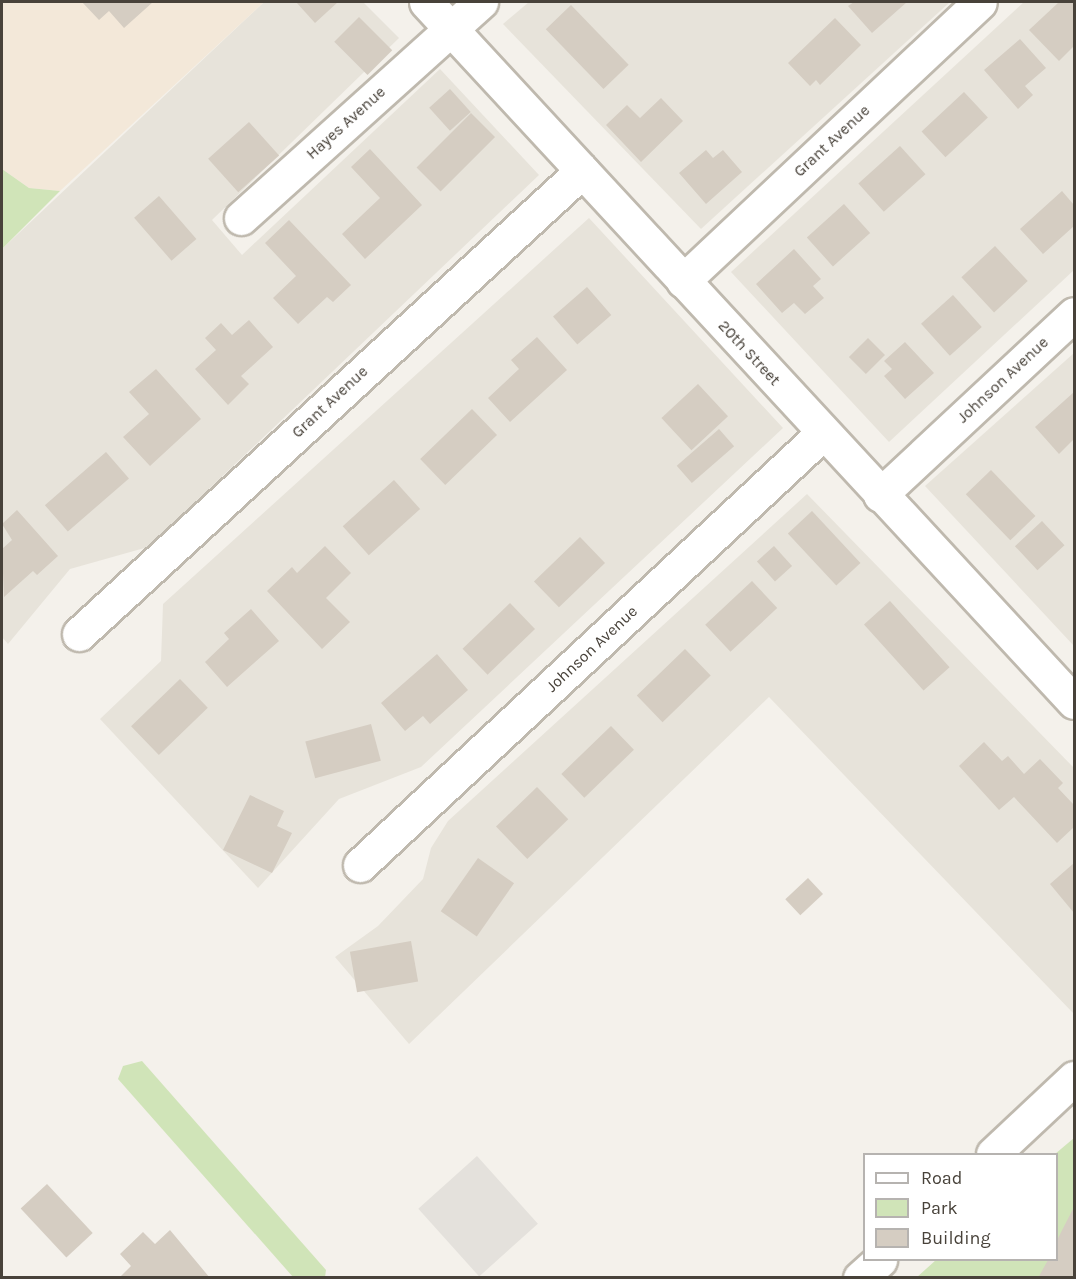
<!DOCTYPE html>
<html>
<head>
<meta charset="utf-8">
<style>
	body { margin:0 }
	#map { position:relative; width:1076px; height:1279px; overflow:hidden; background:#f4f1eb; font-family:Karla,sans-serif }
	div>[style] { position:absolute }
	.residential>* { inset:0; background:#e7e3da }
	.commercial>* { inset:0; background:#f3e8d9 }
	.industrial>* { inset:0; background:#e4e1dc; transform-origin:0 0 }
	.green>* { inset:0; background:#d0e4b8 }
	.building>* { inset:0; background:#d5cdc2; transform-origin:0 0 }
	.roads { filter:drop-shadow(2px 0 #bfb9ae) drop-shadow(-2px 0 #bfb9ae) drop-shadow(0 2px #bfb9ae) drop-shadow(0 -2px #bfb9ae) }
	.minor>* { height:33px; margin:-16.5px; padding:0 16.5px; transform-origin:16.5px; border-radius:16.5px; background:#fff }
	span { translate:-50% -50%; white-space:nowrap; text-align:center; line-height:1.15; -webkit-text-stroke:5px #fff; paint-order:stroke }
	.street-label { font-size:16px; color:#48423a }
	.frame { position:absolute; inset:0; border:3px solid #48423a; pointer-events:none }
	.legend { position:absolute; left:863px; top:1153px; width:195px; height:108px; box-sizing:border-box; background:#fff; border:2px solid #b6b3b0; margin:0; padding:8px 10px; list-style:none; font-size:18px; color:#48423a }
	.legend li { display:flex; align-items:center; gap:12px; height:30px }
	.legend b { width:30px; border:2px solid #b6b3b0 }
</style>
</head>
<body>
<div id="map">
	<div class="residential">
		<div style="clip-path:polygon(264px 2px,363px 2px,399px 38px,212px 220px,242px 255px,440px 69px,539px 175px,148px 547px,70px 569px,8px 644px,2px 637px,2px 249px)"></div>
		<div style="clip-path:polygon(529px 2px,950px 2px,701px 229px,503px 24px)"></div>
		<div style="clip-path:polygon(1024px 2px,1074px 2px,1074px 270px,889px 442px,731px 272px)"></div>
		<div style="clip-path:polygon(589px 218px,783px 428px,421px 767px,339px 799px,258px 888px,100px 719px,161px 661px,163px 604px)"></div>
		<div style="clip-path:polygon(1074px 353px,1074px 646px,925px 486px)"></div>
		<div style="clip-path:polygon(807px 494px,1074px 768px,1074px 1014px,769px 697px,409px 1044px,335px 957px,378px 926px,423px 879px,431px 848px,448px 821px)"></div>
	</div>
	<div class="commercial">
		<div style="clip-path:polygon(2px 2px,264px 2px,60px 191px,29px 188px,2px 169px)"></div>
	</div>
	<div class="industrial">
		<div style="left:477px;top:1156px;width:91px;height:79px;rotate:48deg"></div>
	</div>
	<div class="green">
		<div style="clip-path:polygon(2px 169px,29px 188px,60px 191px,2px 249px)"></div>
		<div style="clip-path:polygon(142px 1061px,326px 1270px,325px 1277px,293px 1277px,118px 1079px,123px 1066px)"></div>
		<div style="clip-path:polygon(1074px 1138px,1074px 1277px,916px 1278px,936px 1260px,1056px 1260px,1055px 1154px)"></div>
	</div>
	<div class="building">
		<div style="clip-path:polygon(82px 2px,153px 2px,124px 28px,109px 11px,99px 20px)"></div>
		<div style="clip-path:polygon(296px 2px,338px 2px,315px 23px)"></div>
		<div style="clip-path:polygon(854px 2px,907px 2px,872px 33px,848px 6px)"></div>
		<div style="clip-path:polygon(1059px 2px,1074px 2px,1074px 46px,1059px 61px,1029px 30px)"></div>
		<div style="left:571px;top:5px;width:83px;height:35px;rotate:46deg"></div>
		<div style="left:359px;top:17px;width:47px;height:35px;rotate:45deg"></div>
		<div style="clip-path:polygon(835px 18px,861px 45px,820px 85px,816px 80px,810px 86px,788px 63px)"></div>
		<div style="clip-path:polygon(1020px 39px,1046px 68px,1025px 86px,1033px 95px,1018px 109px,984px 70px)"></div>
		<div style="left:450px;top:89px;width:31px;height:28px;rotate:48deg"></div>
		<div style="left:964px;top:92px;width:35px;height:58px;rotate:47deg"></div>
		<div style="clip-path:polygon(661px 98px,683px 121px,641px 162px,606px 125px,627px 105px,640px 118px)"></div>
		<div style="left:471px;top:113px;width:34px;height:77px;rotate:45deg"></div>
		<div style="left:249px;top:122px;width:45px;height:55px;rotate:48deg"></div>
		<div style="left:900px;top:146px;width:38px;height:56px;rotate:48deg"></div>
		<div style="clip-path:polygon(370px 149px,422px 205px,365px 259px,342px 234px,380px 198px,351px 167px)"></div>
		<div style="clip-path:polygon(706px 150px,713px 158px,723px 150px,742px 172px,706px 204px,679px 173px)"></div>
		<div style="clip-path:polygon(1062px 191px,1074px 205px,1074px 226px,1043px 254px,1020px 229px)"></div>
		<div style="left:159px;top:196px;width:57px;height:33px;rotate:49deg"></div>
		<div style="left:844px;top:204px;width:39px;height:50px;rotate:48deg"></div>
		<div style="clip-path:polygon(289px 220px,351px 285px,333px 302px,327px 297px,298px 324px,273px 298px,296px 276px,265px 243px)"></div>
		<div style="left:995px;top:246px;width:48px;height:46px;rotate:47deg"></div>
		<div style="clip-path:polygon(794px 249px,821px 279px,813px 286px,824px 298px,805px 314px,794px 303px,782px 313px,756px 284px)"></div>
		<div style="left:587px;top:287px;width:37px;height:45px;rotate:49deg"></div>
		<div style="left:953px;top:295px;width:43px;height:43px;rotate:48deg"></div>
		<div style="clip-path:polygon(249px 320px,273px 347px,241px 376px,249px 384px,228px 405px,195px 369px,216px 350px,205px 338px,221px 323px,232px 335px)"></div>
		<div style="clip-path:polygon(537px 337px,567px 370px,510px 422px,488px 398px,519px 369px,511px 360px)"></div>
		<div style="left:868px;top:338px;width:24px;height:27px;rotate:45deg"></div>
		<div style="clip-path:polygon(905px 342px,934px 373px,905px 399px,884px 376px,892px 369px,884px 361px)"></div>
		<div style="clip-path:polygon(156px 369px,201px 419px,150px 466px,123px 437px,149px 414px,129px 392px)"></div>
		<div style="left:698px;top:384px;width:44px;height:50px;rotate:47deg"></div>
		<div style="clip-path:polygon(1074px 392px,1074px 439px,1059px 454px,1035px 427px)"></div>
		<div style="left:472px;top:409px;width:36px;height:72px;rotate:46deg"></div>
		<div style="left:719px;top:429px;width:23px;height:56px;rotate:49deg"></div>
		<div style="left:106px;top:452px;width:35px;height:81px;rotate:49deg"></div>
		<div style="left:991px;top:470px;width:64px;height:35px;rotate:46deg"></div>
		<div style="left:394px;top:480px;width:39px;height:69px;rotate:48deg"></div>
		<div style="clip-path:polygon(17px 510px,58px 556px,37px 575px,33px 571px,4px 597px,2px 549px,12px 540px,2px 524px)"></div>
		<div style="left:812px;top:511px;width:71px;height:33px;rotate:47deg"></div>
		<div style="left:1042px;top:521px;width:33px;height:37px;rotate:47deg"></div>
		<div style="left:580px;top:537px;width:36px;height:64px;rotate:46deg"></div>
		<div style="clip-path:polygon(325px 546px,351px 573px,326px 598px,350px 622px,322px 649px,267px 591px,292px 567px,297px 573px)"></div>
		<div style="left:774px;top:546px;width:27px;height:23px;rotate:48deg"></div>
		<div style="left:752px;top:581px;width:37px;height:64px;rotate:47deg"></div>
		<div style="left:890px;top:601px;width:89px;height:35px;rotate:48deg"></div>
		<div style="left:510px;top:603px;width:36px;height:66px;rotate:46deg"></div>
		<div style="clip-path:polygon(251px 609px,279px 641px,227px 687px,205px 662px,229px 639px,224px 633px)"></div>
		<div style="left:685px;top:649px;width:37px;height:67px;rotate:46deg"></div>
		<div style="clip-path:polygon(437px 654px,468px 690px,430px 724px,423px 716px,405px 731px,381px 703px)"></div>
		<div style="left:180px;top:679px;width:40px;height:68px;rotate:46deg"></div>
		<div style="left:371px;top:724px;width:38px;height:68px;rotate:75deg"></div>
		<div style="left:611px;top:726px;width:33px;height:69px;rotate:46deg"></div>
		<div style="clip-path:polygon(984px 742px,1002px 761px,1008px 756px,1024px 774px,1040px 759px,1063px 783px,1058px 788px,1074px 805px,1074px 827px,1057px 843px,1014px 797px,999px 810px,959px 766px)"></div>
		<div style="left:537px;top:787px;width:45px;height:57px;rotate:46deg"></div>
		<div style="clip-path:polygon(250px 795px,284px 811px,277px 826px,292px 833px,272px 873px,223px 850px)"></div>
		<div style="left:478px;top:858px;width:44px;height:65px;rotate:35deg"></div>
		<div style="clip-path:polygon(1074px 863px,1074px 913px,1050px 884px)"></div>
		<div style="left:808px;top:878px;width:22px;height:31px;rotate:47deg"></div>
		<div style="left:411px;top:941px;width:41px;height:62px;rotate:80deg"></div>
		<div style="left:47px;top:1184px;width:67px;height:36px;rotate:47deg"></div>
		<div style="clip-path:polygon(1074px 1207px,1074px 1278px,1038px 1278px,1048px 1260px,1056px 1260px,1056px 1242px)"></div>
		<div style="clip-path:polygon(170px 1230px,210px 1278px,119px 1278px,131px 1266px,120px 1254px,143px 1232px,155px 1244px)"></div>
	</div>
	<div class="roads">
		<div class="minor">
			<div style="left:426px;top:2px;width:954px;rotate:47.21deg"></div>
			<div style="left:241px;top:218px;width:323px;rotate:-42deg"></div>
			<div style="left:683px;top:281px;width:407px;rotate:-43.2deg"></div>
			<div style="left:880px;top:495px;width:265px;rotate:-43deg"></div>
			<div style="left:79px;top:634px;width:684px;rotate:-42.63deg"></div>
			<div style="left:360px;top:865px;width:633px;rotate:-43.02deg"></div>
			<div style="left:993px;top:1154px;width:111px;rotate:-43.2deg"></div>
			<div style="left:860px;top:1278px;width:27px;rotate:-42deg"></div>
		</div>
	</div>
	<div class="street-label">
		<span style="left:346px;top:123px;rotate:-42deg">Hayes Avenue</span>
		<span style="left:832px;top:141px;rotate:-43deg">Grant Avenue</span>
		<span style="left:749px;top:353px;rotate:47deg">20th Street</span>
		<span style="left:1003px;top:380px;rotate:-43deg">Johnson Avenue</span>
		<span style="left:330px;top:402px;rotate:-43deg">Grant Avenue</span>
		<span style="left:592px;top:649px;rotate:-43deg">Johnson Avenue</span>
	</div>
	<div class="frame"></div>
	<ul class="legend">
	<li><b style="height:8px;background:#fff"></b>Road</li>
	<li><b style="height:16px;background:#d0e4b8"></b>Park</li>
	<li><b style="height:16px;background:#d5cdc2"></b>Building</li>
	</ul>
</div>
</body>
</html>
